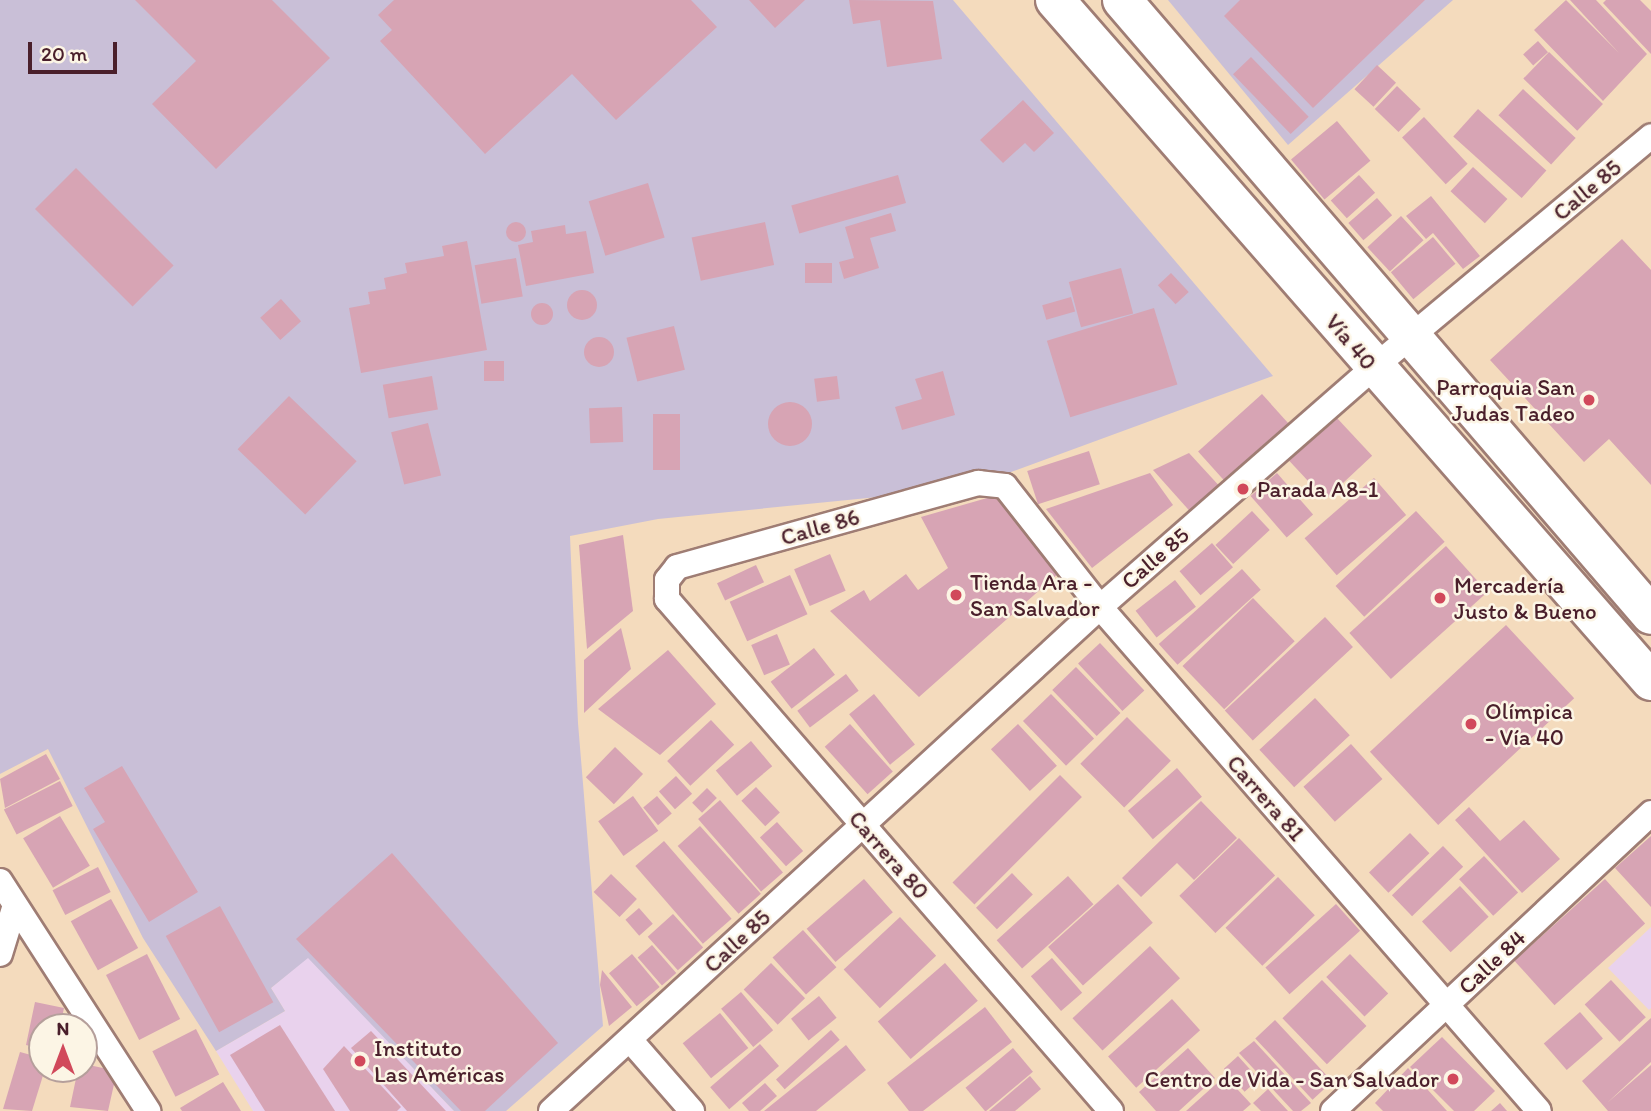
<!DOCTYPE html>
<html>
<head>
<meta charset="utf-8">
<style>
	body { margin:0 }
	#map { position:relative; width:1651px; height:1111px; overflow:hidden; background:#f4dbbd; font-family:Itim,sans-serif }
	div>[style] { position:absolute }
	.built>* { inset:0; background:#e9d2ed }
	.industrial>* { inset:0; background:#c9bfd7 }
	.building>* { inset:0; background:#d7a4b4; transform-origin:0 0 }
	.round { border-radius:50% }
	.roads { filter:drop-shadow(2px 0 #9f7d74) drop-shadow(-2px 0 #9f7d74) drop-shadow(0 2px #9f7d74) drop-shadow(0 -2px #9f7d74) }
	.minor>* { height:24px; margin:-12px; padding:0 12px; transform-origin:12px; border-radius:12px; background:#fff }
	.trunk>* { height:38px; margin:-19px; padding:0 19px; transform-origin:19px; border-radius:19px; background:#fff }
	.dots>* { width:19px; height:19px; translate:-50% -50%; box-sizing:border-box; border:4px solid #fcf5e5; border-radius:50% }
	span { translate:-50% -50%; white-space:nowrap; text-align:center; line-height:1.15; -webkit-text-stroke:5px #fcf5e5; paint-order:stroke }
	.street-label { font-size:23px; color:#4a1f2b }
	.poi-label { font-size:23px; color:#4a1f2b }
	.right { translate:-100% -50%; text-align:right }
	.left { translate:0 -50%; text-align:left }
	.north { position:absolute; left:28px; top:1013px; width:70px; height:70px; box-sizing:border-box; background:#fcf5e5; border:2px solid #b59f9b; border-radius:50%; rotate:0deg; font-size:19px; font-weight:700; line-height:28px; text-align:center; color:#4a1f2b }
	.north::after { content:''; display:block; margin:auto; width:24px; height:32px; background:#d1495b; clip-path:polygon(50% 0,100% 100%,50% 72%,0 100%) }
	.scale { position:absolute; left:28px; top:42px; width:89px; height:32px; box-sizing:border-box; border:4px solid #4a1f2b; border-top:0; padding-left:9px; font-size:21px; line-height:24px; white-space:nowrap; color:#4a1f2b; -webkit-text-stroke:5px #fcf5e5; paint-order:stroke }
</style>
</head>
<body>
<div id="map">
	<div class="built">
		<div style="clip-path:polygon(1651px 927px,1651px 1008px,1649px 1010px,1608px 968px)"></div>
		<div style="clip-path:polygon(308px 957px,454px 1111px,253px 1111px,216px 1051px,285px 1011px,271px 988px)"></div>
	</div>
	<div class="industrial">
		<div style="clip-path:polygon(0 0,953px 0,1273px 376px,1011px 472px,888px 496px,658px 519px,570px 536px,578px 723px,603px 1026px,506px 1111px,454px 1111px,308px 958px,271px 988px,285px 1011px,216px 1051px,143px 938px,48px 749px,0 774px)"></div>
		<div style="clip-path:polygon(1168px 0,1453px 0,1288px 145px)"></div>
	</div>
	<div class="building">
		<div style="clip-path:polygon(135px 0,272px 0,330px 58px,216px 169px,152px 104px,196px 61px)"></div>
		<div style="clip-path:polygon(394px 0,691px 0,717px 27px,616px 120px,572px 74px,485px 154px,380px 41px,392px 30px,378px 15px)"></div>
		<div style="clip-path:polygon(749px 0,805px 0,775px 28px)"></div>
		<div style="clip-path:polygon(849px 0,933px 1px,942px 59px,887px 67px,880px 20px,853px 24px)"></div>
		<div style="clip-path:polygon(1240px 0,1425px 0,1313px 108px,1224px 16px)"></div>
		<div style="clip-path:polygon(1566px 0,1619px 53px,1570px 0,1596px 0,1647px 54px,1603px 101px,1534px 30px)"></div>
		<div style="clip-path:polygon(1606px 0,1640px 0,1651px 11px,1651px 54px,1603px 3px)"></div>
		<div style="left:1538px;top:41px;width:15px;height:20px;rotate:48deg"></div>
		<div style="left:1549px;top:52px;width:75px;height:37px;rotate:44deg"></div>
		<div style="left:1251px;top:57px;width:83px;height:25px;rotate:46deg"></div>
		<div style="left:1377px;top:65px;width:26px;height:33px;rotate:43deg"></div>
		<div style="left:1397px;top:86px;width:33px;height:32px;rotate:44deg"></div>
		<div style="left:1523px;top:89px;width:72px;height:36px;rotate:43deg"></div>
		<div style="clip-path:polygon(1023px 100px,1054px 133px,1034px 152px,1025px 143px,1003px 163px,980px 140px)"></div>
		<div style="left:1478px;top:109px;width:92px;height:37px;rotate:42deg"></div>
		<div style="left:1424px;top:117px;width:64px;height:30px;rotate:47deg"></div>
		<div style="left:1337px;top:121px;width:52px;height:60px;rotate:50deg"></div>
		<div style="left:1473px;top:167px;width:47px;height:33px;rotate:43deg"></div>
		<div style="left:76px;top:168px;width:138px;height:58px;rotate:45deg"></div>
		<div style="left:898px;top:175px;width:29px;height:111px;rotate:74deg"></div>
		<div style="left:1359px;top:175px;width:24px;height:38px;rotate:48deg"></div>
		<div style="left:648px;top:183px;width:57px;height:62px;rotate:73deg"></div>
		<div style="clip-path:polygon(1431px 196px,1480px 256px,1463px 269px,1433px 233px,1426px 239px,1406px 216px)"></div>
		<div style="left:1377px;top:198px;width:23px;height:38px;rotate:49deg"></div>
		<div style="clip-path:polygon(891px 213px,896px 231px,870px 238px,879px 268px,844px 279px,839px 262px,854px 258px,845px 227px)"></div>
		<div style="left:1401px;top:216px;width:33px;height:46px;rotate:47deg"></div>
		<div style="left:765px;top:222px;width:44px;height:75px;rotate:78deg"></div>
		<div class="round" style="left:506px;top:222px;width:20px;height:20px"></div>
		<div style="clip-path:polygon(565px 225px,566px 234px,586px 231px,594px 273px,526px 286px,518px 245px,533px 242px,531px 231px)"></div>
		<div style="left:1433px;top:237px;width:35px;height:55px;rotate:50deg"></div>
		<div style="clip-path:polygon(1622px 239px,1651px 270px,1651px 485px,1609px 439px,1584px 462px,1490px 360px)"></div>
		<div style="clip-path:polygon(467px 241px,487px 350px,361px 373px,349px 308px,370px 304px,368px 292px,386px 289px,384px 278px,407px 273px,405px 263px,444px 256px,442px 246px)"></div>
		<div style="left:516px;top:258px;width:39px;height:42px;rotate:80deg"></div>
		<div style="left:805px;top:263px;width:27px;height:20px"></div>
		<div style="left:1121px;top:268px;width:47px;height:54px;rotate:75deg"></div>
		<div style="left:1171px;top:273px;width:26px;height:18px;rotate:47deg"></div>
		<div class="round" style="left:567px;top:290px;width:30px;height:30px"></div>
		<div style="left:1071px;top:297px;width:15px;height:30px;rotate:74deg"></div>
		<div style="left:281px;top:299px;width:30px;height:28px;rotate:48deg"></div>
		<div class="round" style="left:531px;top:303px;width:22px;height:22px"></div>
		<div style="left:1154px;top:308px;width:80px;height:112px;rotate:73deg"></div>
		<div style="left:674px;top:326px;width:45px;height:49px;rotate:76deg"></div>
		<div class="round" style="left:584px;top:337px;width:30px;height:30px"></div>
		<div style="left:484px;top:361px;width:20px;height:20px"></div>
		<div style="clip-path:polygon(943px 371px,955px 415px,902px 430px,895px 407px,922px 399px,915px 379px)"></div>
		<div style="left:432px;top:376px;width:34px;height:50px;rotate:80deg"></div>
		<div style="left:837px;top:376px;width:23px;height:23px;rotate:83deg"></div>
		<div style="left:1262px;top:394px;width:47px;height:86px;rotate:48deg"></div>
		<div style="left:289px;top:396px;width:94px;height:74px;rotate:44deg"></div>
		<div class="round" style="left:768px;top:402px;width:44px;height:44px"></div>
		<div style="left:622px;top:407px;width:35px;height:33px;rotate:88deg"></div>
		<div style="left:653px;top:414px;width:27px;height:56px"></div>
		<div style="left:1336px;top:417px;width:53px;height:64px;rotate:47deg"></div>
		<div style="left:428px;top:423px;width:54px;height:38px;rotate:76deg"></div>
		<div style="left:1089px;top:451px;width:35px;height:65px;rotate:72deg"></div>
		<div style="clip-path:polygon(1189px 453px,1223px 490px,1195px 517px,1153px 470px)"></div>
		<div style="clip-path:polygon(1150px 473px,1173px 505px,1092px 568px,1046px 509px)"></div>
		<div style="left:1277px;top:473px;width:55px;height:35px;rotate:49deg"></div>
		<div style="left:1374px;top:478px;width:49px;height:92px;rotate:49deg"></div>
		<div style="clip-path:polygon(1001px 494px,1060px 572px,919px 697px,830px 611px,864px 590px,870px 601px,906px 574px,918px 590px,948px 568px,921px 517px)"></div>
		<div style="left:1252px;top:511px;width:26px;height:50px;rotate:47deg"></div>
		<div style="left:1416px;top:511px;width:42px;height:110px;rotate:47deg"></div>
		<div style="clip-path:polygon(623px 535px,633px 611px,587px 649px,579px 545px)"></div>
		<div style="left:1212px;top:543px;width:32px;height:43px;rotate:49deg"></div>
		<div style="left:1446px;top:546px;width:62px;height:130px;rotate:48deg"></div>
		<div style="left:830px;top:554px;width:40px;height:39px;rotate:67deg"></div>
		<div style="left:756px;top:565px;width:19px;height:43px;rotate:65deg"></div>
		<div style="left:1242px;top:569px;width:28px;height:112px;rotate:48deg"></div>
		<div style="left:790px;top:575px;width:43px;height:66px;rotate:66deg"></div>
		<div style="left:1175px;top:580px;width:34px;height:50px;rotate:52deg"></div>
		<div style="left:1253px;top:598px;width:60px;height:98px;rotate:46deg"></div>
		<div style="left:1325px;top:617px;width:41px;height:137px;rotate:47deg"></div>
		<div style="left:1506px;top:625px;width:100px;height:186px;rotate:47deg"></div>
		<div style="clip-path:polygon(621px 628px,631px 669px,584px 713px,584px 660px)"></div>
		<div style="left:777px;top:634px;width:33px;height:28px;rotate:67deg"></div>
		<div style="left:1100px;top:643px;width:65px;height:30px;rotate:47deg"></div>
		<div style="left:814px;top:648px;width:34px;height:55px;rotate:52deg"></div>
		<div style="clip-path:polygon(668px 650px,716px 704px,660px 755px,598px 709px)"></div>
		<div style="left:1076px;top:667px;width:64px;height:33px;rotate:46deg"></div>
		<div style="left:846px;top:674px;width:21px;height:61px;rotate:53deg"></div>
		<div style="left:874px;top:694px;width:65px;height:32px;rotate:51deg"></div>
		<div style="left:1051px;top:694px;width:62px;height:39px;rotate:46deg"></div>
		<div style="left:1315px;top:698px;width:51px;height:76px;rotate:47deg"></div>
		<div style="left:1127px;top:717px;width:62px;height:66px;rotate:45deg"></div>
		<div style="left:711px;top:720px;width:34px;height:60px;rotate:47deg"></div>
		<div style="left:850px;top:724px;width:64px;height:34px;rotate:48deg"></div>
		<div style="left:1018px;top:724px;width:57px;height:37px;rotate:47deg"></div>
		<div style="left:751px;top:741px;width:33px;height:46px;rotate:50deg"></div>
		<div style="left:1351px;top:744px;width:47px;height:64px;rotate:48deg"></div>
		<div style="left:615px;top:747px;width:39px;height:42px;rotate:44deg"></div>
		<div style="clip-path:polygon(46px 754px,60px 779px,5px 808px,0 779px)"></div>
		<div style="clip-path:polygon(122px 766px,198px 892px,149px 922px,93px 829px,105px 822px,84px 788px)"></div>
		<div style="left:1177px;top:768px;width:38px;height:65px;rotate:49deg"></div>
		<div style="left:1060px;top:775px;width:31px;height:152px;rotate:45deg"></div>
		<div style="left:676px;top:776px;width:24px;height:23px;rotate:48deg"></div>
		<div style="left:60px;top:781px;width:28px;height:63px;rotate:63deg"></div>
		<div style="left:756px;top:787px;width:35px;height:20px;rotate:47deg"></div>
		<div style="left:707px;top:788px;width:14px;height:21px;rotate:45deg"></div>
		<div style="left:633px;top:796px;width:43px;height:43px;rotate:54deg"></div>
		<div style="left:657px;top:796px;width:23px;height:18px;rotate:50deg"></div>
		<div style="left:720px;top:800px;width:96px;height:29px;rotate:49deg"></div>
		<div style="clip-path:polygon(1201px 801px,1237px 838px,1194px 880px,1177px 863px,1141px 897px,1122px 878px)"></div>
		<div style="clip-path:polygon(1469px 807px,1500px 841px,1524px 820px,1560px 859px,1522px 893px,1455px 820px)"></div>
		<div style="left:60px;top:816px;width:58px;height:43px;rotate:59deg"></div>
		<div style="left:777px;top:822px;width:39px;height:23px;rotate:48deg"></div>
		<div style="left:700px;top:826px;width:91px;height:30px;rotate:48deg"></div>
		<div style="left:1410px;top:833px;width:28px;height:57px;rotate:46deg"></div>
		<div style="clip-path:polygon(1651px 836px,1651px 907px,1615px 868px)"></div>
		<div style="left:1239px;top:838px;width:52px;height:83px;rotate:46deg"></div>
		<div style="left:664px;top:841px;width:103px;height:38px;rotate:49deg"></div>
		<div style="left:1443px;top:846px;width:29px;height:71px;rotate:46deg"></div>
		<div style="clip-path:polygon(392px 853px,558px 1043px,485px 1111px,461px 1111px,296px 939px)"></div>
		<div style="left:1484px;top:856px;width:50px;height:34px;rotate:47deg"></div>
		<div style="left:98px;top:867px;width:28px;height:51px;rotate:63deg"></div>
		<div style="left:1012px;top:873px;width:30px;height:50px;rotate:46deg"></div>
		<div style="left:611px;top:874px;width:36px;height:25px;rotate:44deg"></div>
		<div style="left:1068px;top:876px;width:38px;height:96px;rotate:48deg"></div>
		<div style="left:1278px;top:877px;width:53px;height:73px;rotate:46deg"></div>
		<div style="left:864px;top:879px;width:44px;height:76px;rotate:49deg"></div>
		<div style="left:1605px;top:879px;width:60px;height:122px;rotate:48deg"></div>
		<div style="left:1118px;top:884px;width:52px;height:94px;rotate:48deg"></div>
		<div style="left:1460px;top:886px;width:42px;height:52px;rotate:47deg"></div>
		<div style="left:111px;top:899px;width:56px;height:46px;rotate:61deg"></div>
		<div style="left:1336px;top:904px;width:36px;height:95px;rotate:48deg"></div>
		<div style="left:220px;top:906px;width:110px;height:62px;rotate:61deg"></div>
		<div style="left:639px;top:908px;width:21px;height:18px;rotate:49deg"></div>
		<div style="left:673px;top:914px;width:45px;height:34px;rotate:48deg"></div>
		<div style="left:900px;top:917px;width:53px;height:77px;rotate:47deg"></div>
		<div style="left:803px;top:930px;width:50px;height:41px;rotate:48deg"></div>
		<div style="left:652px;top:945px;width:37px;height:19px;rotate:49deg"></div>
		<div style="left:1150px;top:946px;width:44px;height:106px;rotate:47deg"></div>
		<div style="left:147px;top:954px;width:73px;height:46px;rotate:63deg"></div>
		<div style="left:632px;top:954px;width:43px;height:30px;rotate:50deg"></div>
		<div style="left:1350px;top:954px;width:55px;height:33px;rotate:46deg"></div>
		<div style="left:1052px;top:958px;width:46px;height:28px;rotate:49deg"></div>
		<div style="left:771px;top:963px;width:49px;height:38px;rotate:46deg"></div>
		<div style="left:945px;top:963px;width:50px;height:89px;rotate:49deg"></div>
		<div style="clip-path:polygon(602px 970px,632px 1007px,609px 1026px,600px 985px)"></div>
		<div style="left:1322px;top:980px;width:64px;height:55px;rotate:46deg"></div>
		<div style="left:1611px;top:980px;width:51px;height:36px;rotate:47deg"></div>
		<div style="left:741px;top:992px;width:50px;height:26px;rotate:50deg"></div>
		<div style="left:819px;top:996px;width:28px;height:36px;rotate:51deg"></div>
		<div style="left:1172px;top:999px;width:42px;height:86px;rotate:48deg"></div>
		<div style="clip-path:polygon(35px 1002px,64px 1008px,60px 1027px,42px 1027px,42px 1049px,26px 1045px)"></div>
		<div style="clip-path:polygon(985px 1007px,1012px 1042px,923px 1111px,909px 1111px,887px 1083px)"></div>
		<div style="left:1580px;top:1012px;width:35px;height:48px;rotate:49deg"></div>
		<div style="left:720px;top:1013px;width:45px;height:48px;rotate:51deg"></div>
		<div style="clip-path:polygon(1651px 1018px,1651px 1062px,1607px 1103px,1651px 1065px,1651px 1111px,1608px 1111px,1582px 1081px)"></div>
		<div style="left:1275px;top:1020px;width:84px;height:27px;rotate:47deg"></div>
		<div style="clip-path:polygon(280px 1025px,335px 1111px,265px 1111px,230px 1055px)"></div>
		<div style="left:196px;top:1029px;width:51px;height:49px;rotate:63deg"></div>
		<div style="left:831px;top:1030px;width:13px;height:74px;rotate:48deg"></div>
		<div style="clip-path:polygon(371px 1031px,446px 1111px,407px 1111px,351px 1048px)"></div>
		<div style="clip-path:polygon(1442px 1037px,1495px 1091px,1474px 1111px,1454px 1111px,1410px 1067px)"></div>
		<div style="clip-path:polygon(1254px 1041px,1311px 1103px,1301px 1111px,1293px 1111px,1239px 1053px)"></div>
		<div style="left:760px;top:1044px;width:29px;height:66px;rotate:49deg"></div>
		<div style="clip-path:polygon(846px 1045px,866px 1070px,816px 1111px,764px 1111px)"></div>
		<div style="clip-path:polygon(344px 1046px,401px 1107px,397px 1111px,350px 1111px,323px 1069px)"></div>
		<div style="left:1013px;top:1048px;width:31px;height:62px;rotate:50deg"></div>
		<div style="clip-path:polygon(1188px 1048px,1215px 1078px,1179px 1111px,1156px 1111px,1139px 1092px)"></div>
		<div style="clip-path:polygon(20px 1052px,42px 1058px,45px 1069px,32px 1111px,3px 1109px)"></div>
		<div style="left:1238px;top:1056px;width:31px;height:19px;rotate:48deg"></div>
		<div style="clip-path:polygon(84px 1064px,117px 1071px,108px 1111px,70px 1107px,78px 1069px,84px 1069px)"></div>
		<div style="clip-path:polygon(1408px 1068px,1447px 1111px,1383px 1111px,1375px 1103px)"></div>
		<div style="clip-path:polygon(1030px 1076px,1041px 1089px,1015px 1111px,989px 1111px)"></div>
		<div style="clip-path:polygon(1225px 1076px,1251px 1104px,1243px 1111px,1186px 1111px)"></div>
		<div style="clip-path:polygon(223px 1082px,241px 1111px,182px 1111px,180px 1108px)"></div>
		<div style="clip-path:polygon(765px 1083px,777px 1096px,760px 1111px,749px 1111px,742px 1103px)"></div>
		<div style="clip-path:polygon(1268px 1089px,1275px 1097px,1288px 1111px,1261px 1111px,1253px 1103px)"></div>
		<div style="clip-path:polygon(1500px 1103px,1507px 1111px,1491px 1111px)"></div>
	</div>
	<div class="roads">
		<div class="minor">
			<div style="left:0;top:881px;width:274px;rotate:57.2deg"></div>
			<div style="left:0;top:954px;width:51px;rotate:-73deg"></div>
			<div style="left:631px;top:1041px;width:93px;rotate:48.9deg"></div>
			<div style="left:551px;top:1111px;width:745px;rotate:-42.55deg"></div>
			<div style="left:1100px;top:607px;width:363px;rotate:-41.2deg"></div>
			<div style="left:1373px;top:368px;width:362px;rotate:-39.8deg"></div>
			<div style="left:1111px;top:1111px;width:678px;rotate:-130.93deg"></div>
			<div style="left:667px;top:599px;width:19px;rotate:-90deg"></div>
			<div style="left:667px;top:580px;width:16px;rotate:-52deg"></div>
			<div style="left:677px;top:567px;width:313px;rotate:-15.6deg"></div>
			<div style="left:978px;top:483px;width:27px;rotate:6deg"></div>
			<div style="left:1005px;top:486px;width:154px;rotate:51.9deg"></div>
			<div style="left:1100px;top:607px;width:668px;rotate:48.94deg"></div>
			<div style="left:1333px;top:1111px;width:436px;rotate:-43.1deg"></div>
		</div>
		<div class="trunk">
			<div style="left:1055px;top:0;width:905px;rotate:48.81deg"></div>
			<div style="left:1122px;top:0;width:811px;rotate:49.3deg"></div>
		</div>
	</div>
	<div class="dots">
		<div style="left:1589px;top:400px;background:#d1495b"></div>
		<div style="left:1243px;top:489px;background:#d1495b"></div>
		<div style="left:956px;top:595px;background:#d1495b"></div>
		<div style="left:1440px;top:598px;background:#d1495b"></div>
		<div style="left:1471px;top:724px;background:#d1495b"></div>
		<div style="left:360px;top:1061px;background:#d1495b"></div>
		<div style="left:1453px;top:1079px;background:#d1495b"></div>
	</div>
	<div class="street-label">
		<span style="left:1587px;top:190px;rotate:-40deg">Calle 85</span>
		<span style="left:1351px;top:342px;rotate:50deg">Vía 40</span>
		<span style="left:820px;top:527px;rotate:-16deg">Calle 86</span>
		<span style="left:1155px;top:558px;rotate:-41deg">Calle 85</span>
		<span style="left:1266px;top:798px;rotate:49deg">Carrera 81</span>
		<span style="left:889px;top:855px;rotate:49deg">Carrera 80</span>
		<span style="left:737px;top:941px;rotate:-43deg">Calle 85</span>
		<span style="left:1492px;top:962px;rotate:-43deg">Calle 84</span>
	</div>
	<div class="poi-label">
		<span class="right" style="left:1575px;top:400px">Parroquia San<br>Judas Tadeo</span>
		<span class="left" style="left:1257px;top:489px">Parada A8-1</span>
		<span class="left" style="left:970px;top:595px">Tienda Ara -<br>San Salvador</span>
		<span class="left" style="left:1454px;top:598px">Mercadería<br>Justo &amp; Bueno</span>
		<span class="left" style="left:1485px;top:724px">Olímpica<br>- Vía 40</span>
		<span class="left" style="left:374px;top:1061px">Instituto<br>Las Américas</span>
		<span class="right" style="left:1439px;top:1079px">Centro de Vida - San Salvador</span>
	</div>
	<div class="north">N</div>
	<div class="scale">20 m</div>
</div>
</body>
</html>
